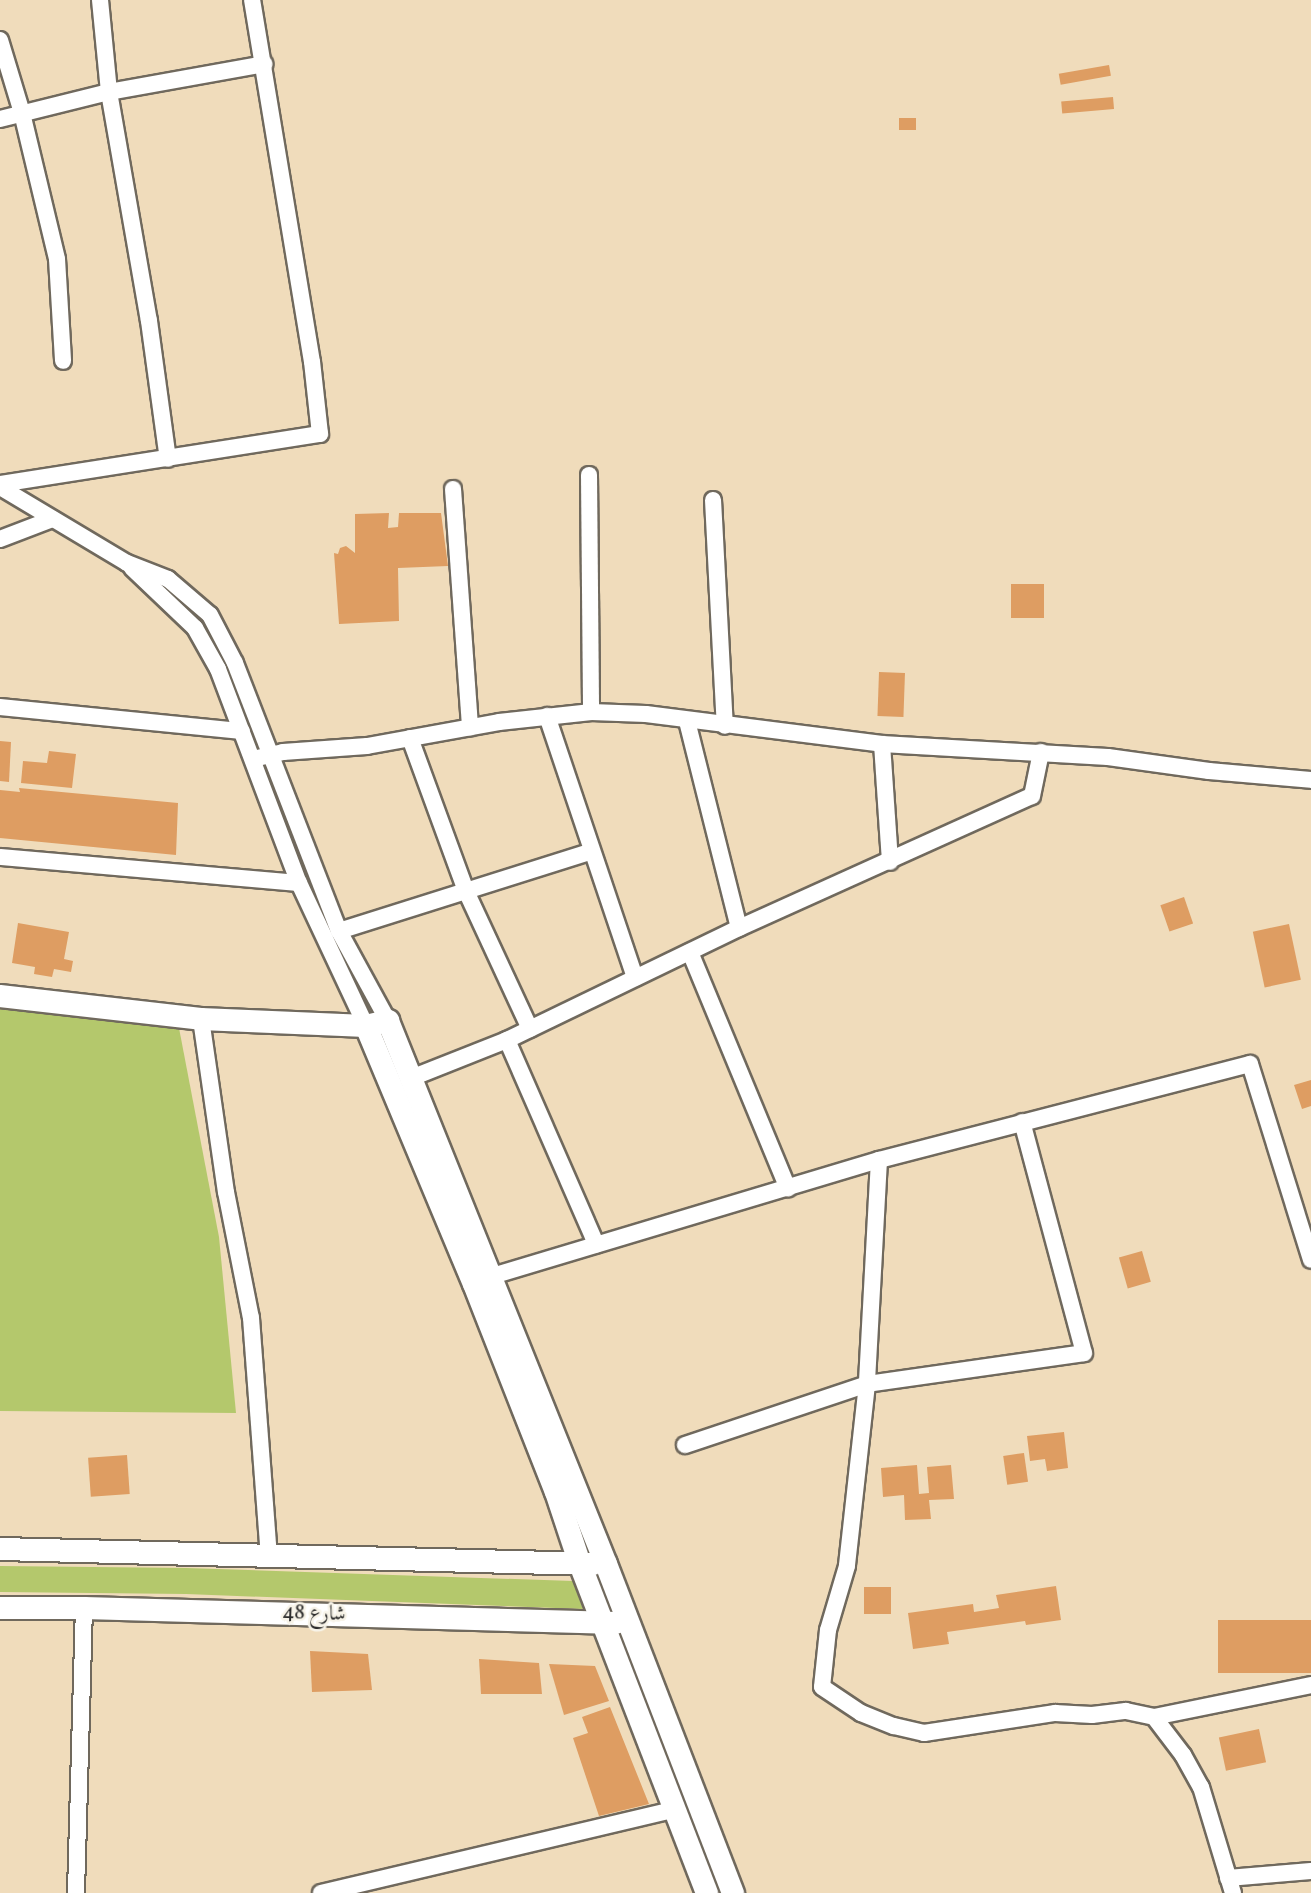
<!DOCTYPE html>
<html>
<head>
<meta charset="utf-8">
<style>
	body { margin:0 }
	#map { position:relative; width:1311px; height:1893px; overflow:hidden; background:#f0dcbb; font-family:Vollkorn,Amiri,serif }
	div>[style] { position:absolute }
	.green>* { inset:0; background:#b4c86c }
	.building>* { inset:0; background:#de9d62; transform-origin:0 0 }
	.roads { filter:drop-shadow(2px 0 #70695d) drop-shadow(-2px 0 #70695d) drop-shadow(0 2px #70695d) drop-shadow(0 -2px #70695d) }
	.minor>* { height:16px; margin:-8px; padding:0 8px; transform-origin:8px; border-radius:8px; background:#fff }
	.major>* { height:22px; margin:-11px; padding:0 11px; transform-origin:11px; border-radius:11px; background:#fff }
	span { translate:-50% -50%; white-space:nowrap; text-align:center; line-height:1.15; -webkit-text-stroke:5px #f7f3e8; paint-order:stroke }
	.street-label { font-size:21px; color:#2b2b2b }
</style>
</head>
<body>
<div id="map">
	<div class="green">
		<div style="clip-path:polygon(0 1009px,179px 1028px,219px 1237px,236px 1413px,0 1411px)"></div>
		<div style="clip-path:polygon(0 1566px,186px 1568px,573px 1581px,583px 1609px,186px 1594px,0 1592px)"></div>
	</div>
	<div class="building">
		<div style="left:1109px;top:65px;width:11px;height:51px;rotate:80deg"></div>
		<div style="left:1113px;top:97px;width:12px;height:52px;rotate:85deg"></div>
		<div style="left:899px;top:118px;width:17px;height:12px"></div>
		<div style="clip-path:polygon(389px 513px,388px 528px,398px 527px,399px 513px,441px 513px,448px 566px,398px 568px,399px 621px,339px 624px,334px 553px,338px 554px,340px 548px,346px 546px,355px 553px,355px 514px)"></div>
		<div style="left:1011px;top:584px;width:33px;height:34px"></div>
		<div style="left:879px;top:672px;width:26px;height:44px;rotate:2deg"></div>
		<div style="clip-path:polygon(0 741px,11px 742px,9px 782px,0 781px)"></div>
		<div style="clip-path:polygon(49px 751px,76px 754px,72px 788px,21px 783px,23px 761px,47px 763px)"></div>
		<div style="clip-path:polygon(19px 788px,178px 803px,176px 855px,0 838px,0 790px,20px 792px)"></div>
		<div style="left:1184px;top:897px;width:28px;height:25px;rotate:71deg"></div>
		<div style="clip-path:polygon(18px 923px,69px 932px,64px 959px,73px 961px,71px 972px,54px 969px,52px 977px,34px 974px,35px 967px,12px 963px)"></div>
		<div style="left:1289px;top:924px;width:57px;height:37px;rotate:78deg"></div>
		<div style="clip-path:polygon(1311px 1080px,1311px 1106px,1302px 1109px,1294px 1085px)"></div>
		<div style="left:1142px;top:1251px;width:32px;height:24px;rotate:74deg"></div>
		<div style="clip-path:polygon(1064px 1432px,1068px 1468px,1047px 1471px,1045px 1459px,1030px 1461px,1027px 1436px)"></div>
		<div style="left:1024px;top:1453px;width:29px;height:21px;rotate:82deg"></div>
		<div style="left:127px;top:1455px;width:39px;height:39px;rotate:86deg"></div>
		<div style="clip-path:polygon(917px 1465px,919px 1494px,929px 1493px,927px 1467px,951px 1465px,954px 1499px,929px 1500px,931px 1519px,905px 1520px,904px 1495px,883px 1497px,881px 1468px)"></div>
		<div style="clip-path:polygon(1056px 1586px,1061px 1620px,1026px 1625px,1025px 1621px,947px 1632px,949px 1644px,913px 1649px,908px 1613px,973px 1604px,974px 1612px,999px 1608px,996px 1595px)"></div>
		<div style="left:864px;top:1587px;width:27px;height:27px"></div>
		<div style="left:1311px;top:1620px;width:53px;height:93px;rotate:90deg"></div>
		<div style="clip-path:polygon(310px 1651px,368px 1654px,372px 1690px,312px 1692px)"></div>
		<div style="clip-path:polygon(479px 1659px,539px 1663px,542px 1694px,481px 1694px)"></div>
		<div style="clip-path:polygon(549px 1664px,595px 1666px,609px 1701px,564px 1715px)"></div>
		<div style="clip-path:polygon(610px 1707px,649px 1804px,599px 1816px,573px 1738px,588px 1733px,582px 1717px)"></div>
		<div style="left:1259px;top:1729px;width:34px;height:41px;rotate:78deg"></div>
	</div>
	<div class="roads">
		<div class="minor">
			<div style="left:100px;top:0;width:92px;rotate:84.4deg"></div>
			<div style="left:109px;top:92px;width:232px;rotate:80.1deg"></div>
			<div style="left:149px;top:321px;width:139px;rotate:82.2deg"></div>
			<div style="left:0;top:40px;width:76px;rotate:73.2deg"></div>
			<div style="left:22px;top:113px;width:150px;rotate:76.5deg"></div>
			<div style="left:57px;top:259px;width:102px;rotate:86.6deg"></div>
			<div style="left:0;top:119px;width:112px;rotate:-13.9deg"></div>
			<div style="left:109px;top:92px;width:158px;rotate:-10.2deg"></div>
			<div style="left:589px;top:475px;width:237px;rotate:89.5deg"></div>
			<div style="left:0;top:484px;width:324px;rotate:-8.9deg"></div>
			<div style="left:320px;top:434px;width:72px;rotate:-96.3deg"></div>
			<div style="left:312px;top:362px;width:367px;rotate:-99.4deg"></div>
			<div style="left:0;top:487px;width:148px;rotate:30.9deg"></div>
			<div style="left:127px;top:563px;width:44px;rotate:21.3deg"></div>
			<div style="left:168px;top:579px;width:55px;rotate:40.6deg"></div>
			<div style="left:210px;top:615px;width:54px;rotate:62.5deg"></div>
			<div style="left:235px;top:663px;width:287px;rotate:68.8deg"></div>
			<div style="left:339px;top:931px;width:102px;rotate:61.4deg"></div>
			<div style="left:453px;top:489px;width:239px;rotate:85.9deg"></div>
			<div style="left:713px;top:500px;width:226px;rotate:87deg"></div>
			<div style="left:0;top:539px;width:56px;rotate:-21deg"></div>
			<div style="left:132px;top:568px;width:87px;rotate:43.6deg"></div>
			<div style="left:195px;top:628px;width:47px;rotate:60.7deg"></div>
			<div style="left:218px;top:669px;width:229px;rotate:69.3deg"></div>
			<div style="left:299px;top:883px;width:158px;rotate:64.9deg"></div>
			<div style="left:0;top:707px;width:243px;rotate:5.7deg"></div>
			<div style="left:547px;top:716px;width:276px;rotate:71.4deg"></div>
			<div style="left:687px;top:721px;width:213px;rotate:75.9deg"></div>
			<div style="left:410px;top:738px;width:163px;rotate:69.9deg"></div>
			<div style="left:466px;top:891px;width:152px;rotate:65.1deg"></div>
			<div style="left:882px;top:744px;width:118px;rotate:86.1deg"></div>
			<div style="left:253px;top:759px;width:31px;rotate:-13deg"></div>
			<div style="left:283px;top:752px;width:84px;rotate:-4.1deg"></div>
			<div style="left:367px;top:746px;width:134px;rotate:-10.3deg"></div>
			<div style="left:499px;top:722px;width:93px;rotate:-6.2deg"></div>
			<div style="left:591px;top:712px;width:55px;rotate:2.1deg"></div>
			<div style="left:646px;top:714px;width:238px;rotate:7.2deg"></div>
			<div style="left:882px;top:744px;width:226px;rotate:3.3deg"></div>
			<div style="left:1108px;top:757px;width:102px;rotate:7.9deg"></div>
			<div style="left:1209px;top:771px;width:102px;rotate:5deg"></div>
			<div style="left:0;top:857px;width:300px;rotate:5deg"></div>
			<div style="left:339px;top:931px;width:265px;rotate:-17.5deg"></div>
			<div style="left:690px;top:952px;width:256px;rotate:67.5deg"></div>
			<div style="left:201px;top:1019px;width:175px;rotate:81.8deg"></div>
			<div style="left:226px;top:1192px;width:128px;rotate:78.8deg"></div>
			<div style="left:251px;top:1318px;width:240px;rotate:85.7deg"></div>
			<div style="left:507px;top:1040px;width:223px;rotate:66.4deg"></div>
			<div style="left:411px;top:1078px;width:103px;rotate:-21.6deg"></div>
			<div style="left:507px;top:1040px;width:258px;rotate:-25.8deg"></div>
			<div style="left:739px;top:928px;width:321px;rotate:-24.3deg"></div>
			<div style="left:1032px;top:796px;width:45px;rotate:-78.4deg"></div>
			<div style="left:879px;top:1160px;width:224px;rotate:93.1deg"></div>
			<div style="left:867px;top:1384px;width:183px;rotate:96.3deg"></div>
			<div style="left:847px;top:1566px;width:67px;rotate:106.5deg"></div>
			<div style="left:828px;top:1630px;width:57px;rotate:96deg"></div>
			<div style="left:822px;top:1687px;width:47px;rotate:33.7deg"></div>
			<div style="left:861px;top:1713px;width:35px;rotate:22deg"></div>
			<div style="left:894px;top:1726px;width:31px;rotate:13deg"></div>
			<div style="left:924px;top:1733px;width:133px;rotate:-8.7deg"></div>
			<div style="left:1055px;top:1713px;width:37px;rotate:3deg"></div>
			<div style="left:1092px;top:1715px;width:34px;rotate:-7deg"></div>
			<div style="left:1126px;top:1711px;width:29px;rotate:12deg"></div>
			<div style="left:1154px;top:1717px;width:160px;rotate:-11.5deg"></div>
			<div style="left:492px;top:1276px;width:404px;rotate:-16.7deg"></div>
			<div style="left:879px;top:1160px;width:383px;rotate:-14.5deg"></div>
			<div style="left:1250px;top:1064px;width:205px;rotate:72.7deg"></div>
			<div style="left:685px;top:1445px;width:192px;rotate:-18.5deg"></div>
			<div style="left:867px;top:1384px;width:219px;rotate:-8.1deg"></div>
			<div style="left:1084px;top:1353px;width:239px;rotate:-105deg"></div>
			<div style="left:1154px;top:1717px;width:48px;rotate:52.7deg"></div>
			<div style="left:1183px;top:1755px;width:37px;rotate:61deg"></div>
			<div style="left:1201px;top:1787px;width:111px;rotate:73.2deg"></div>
			<div style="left:1228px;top:1878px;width:83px;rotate:-4.8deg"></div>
			<div style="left:76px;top:1893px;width:285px;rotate:-88.4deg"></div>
			<div style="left:321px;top:1893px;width:364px;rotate:-13.3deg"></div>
		</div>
		<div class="major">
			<div style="left:0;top:996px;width:202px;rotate:6.5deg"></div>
			<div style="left:201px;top:1019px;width:165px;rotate:2.4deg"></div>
			<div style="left:366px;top:1026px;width:23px;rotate:-13deg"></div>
			<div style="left:388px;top:1021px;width:585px;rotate:68.13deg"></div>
			<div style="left:606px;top:1564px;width:353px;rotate:68.9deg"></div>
			<div style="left:366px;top:1026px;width:280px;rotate:67.3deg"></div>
			<div style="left:474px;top:1284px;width:224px;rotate:68.5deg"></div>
			<div style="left:556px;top:1492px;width:76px;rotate:71.6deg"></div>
			<div style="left:580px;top:1564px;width:353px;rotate:68.9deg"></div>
			<div style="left:0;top:1549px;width:593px;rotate:1.45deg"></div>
			<div style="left:0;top:1608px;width:84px"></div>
			<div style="left:84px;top:1608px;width:532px;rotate:1.62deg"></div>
		</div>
	</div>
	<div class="street-label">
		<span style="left:314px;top:1614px;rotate:2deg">48 شارع</span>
	</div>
</div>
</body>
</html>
